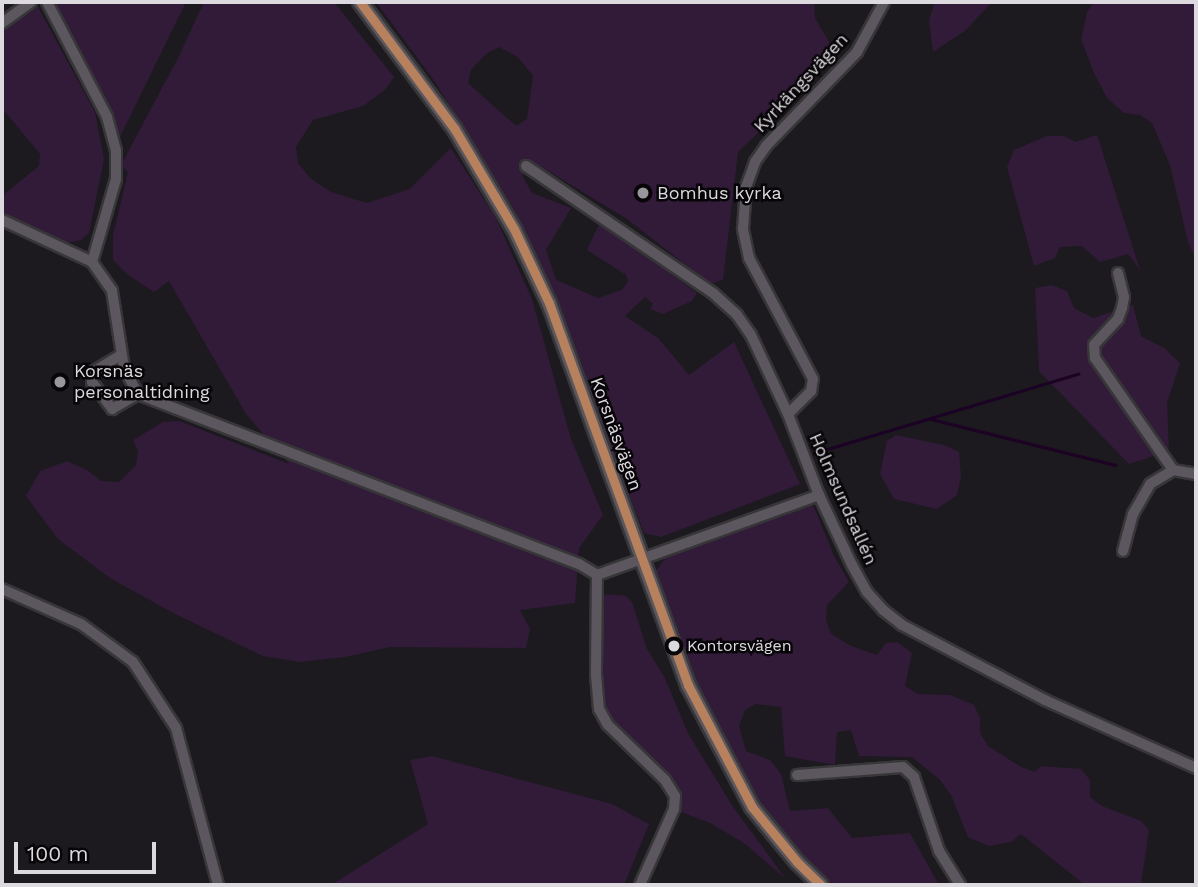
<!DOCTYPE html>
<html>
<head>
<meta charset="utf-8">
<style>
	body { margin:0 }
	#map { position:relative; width:1198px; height:887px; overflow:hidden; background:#1c1a1e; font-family:"Work Sans",sans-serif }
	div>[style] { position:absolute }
	.green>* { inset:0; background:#311b38 }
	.stream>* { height:2.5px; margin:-1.25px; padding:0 1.25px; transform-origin:1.25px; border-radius:1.25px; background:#1c0224 }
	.roads { filter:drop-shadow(2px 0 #373638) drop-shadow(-2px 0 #373638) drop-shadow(0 2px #373638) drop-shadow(0 -2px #373638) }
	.minor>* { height:10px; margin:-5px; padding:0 5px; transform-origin:5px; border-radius:5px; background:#5c565e }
	.tertiary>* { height:14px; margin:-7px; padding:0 7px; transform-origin:7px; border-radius:7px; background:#5c565e }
	.bus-1>* { height:9px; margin:-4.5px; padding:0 4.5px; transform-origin:4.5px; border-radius:4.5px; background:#b6815c }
	.dots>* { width:19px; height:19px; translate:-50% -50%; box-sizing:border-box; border:4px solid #070507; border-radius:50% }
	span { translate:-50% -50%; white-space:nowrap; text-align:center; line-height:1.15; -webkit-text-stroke:5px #070507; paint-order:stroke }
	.bus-label { font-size:16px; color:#dddadf }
	.left { translate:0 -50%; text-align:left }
	.street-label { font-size:18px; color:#dddadf }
	.poi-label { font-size:18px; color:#dddadf }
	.frame { position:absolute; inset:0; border:4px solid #dddadf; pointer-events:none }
	.scale { position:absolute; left:14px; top:842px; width:142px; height:32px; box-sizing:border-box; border:4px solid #dddadf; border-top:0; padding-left:9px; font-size:21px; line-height:24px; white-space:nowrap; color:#dddadf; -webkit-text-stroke:5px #070507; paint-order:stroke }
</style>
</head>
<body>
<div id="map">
	<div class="green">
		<div style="clip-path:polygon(52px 2px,186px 2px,119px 139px,107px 107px)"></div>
		<div style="clip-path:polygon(204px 2px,334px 2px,394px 77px,385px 90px,363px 106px,313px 120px,296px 147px,298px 163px,310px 178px,331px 192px,367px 203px,410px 189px,451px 148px,496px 218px,532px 299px,571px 439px,603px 515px,579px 548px,575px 603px,520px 610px,530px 629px,526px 648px,390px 647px,345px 657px,300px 662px,263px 656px,173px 613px,110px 578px,58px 539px,26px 496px,40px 471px,67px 461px,87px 470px,101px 481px,119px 482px,136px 465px,138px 451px,133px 440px,163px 422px,179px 421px,289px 464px,246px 414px,169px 281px,154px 292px,128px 275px,113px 260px,113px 235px,128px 172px,121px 165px,179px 56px)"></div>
		<div style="clip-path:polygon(evenodd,376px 2px,814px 2px,815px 18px,835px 52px,777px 115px,738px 152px,723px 280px,710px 284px,627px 219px,535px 163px,522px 175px,532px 193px,571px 208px,546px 250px,556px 280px,598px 298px,622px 290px,628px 281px,626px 275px,587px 250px,600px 222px,697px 293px,692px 301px,663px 314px,650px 309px,653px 304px,645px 297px,625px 316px,658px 338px,689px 375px,734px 342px,800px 484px,661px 537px,644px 533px,552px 293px,515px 211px,435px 82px,376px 2px,499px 47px,518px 57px,533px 76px,527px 119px,516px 126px,468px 83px,471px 70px,486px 54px,499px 47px)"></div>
		<div style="clip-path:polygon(935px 2px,992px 2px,965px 31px,933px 52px,929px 20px)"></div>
		<div style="clip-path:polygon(1094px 2px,1196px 2px,1196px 260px,1188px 242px,1170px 165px,1152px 123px,1140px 115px,1124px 113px,1107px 98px,1094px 73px,1081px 39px,1087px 12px)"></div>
		<div style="clip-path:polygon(38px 7px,95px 112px,104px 159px,89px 233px,81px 240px,64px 243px,6px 218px,2px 209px,2px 196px,39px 166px,40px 154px,2px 108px,2px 32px)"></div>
		<div style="clip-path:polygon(1097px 135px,1140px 270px,1128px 254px,1100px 262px,1082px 246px,1060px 247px,1055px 258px,1034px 266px,1007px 167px,1014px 150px,1047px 136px,1064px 136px,1076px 142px)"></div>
		<div style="clip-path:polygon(1052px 285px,1067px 291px,1074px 308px,1093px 318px,1133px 305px,1141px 336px,1164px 348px,1180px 363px,1167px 403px,1169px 451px,1129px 464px,1039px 371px,1035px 288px)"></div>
		<div style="clip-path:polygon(896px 435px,944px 445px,959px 452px,961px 476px,957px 495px,937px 509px,894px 499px,880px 474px,887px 441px)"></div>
		<div style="clip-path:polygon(807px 502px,814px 507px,834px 556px,849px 582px,827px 605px,826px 620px,831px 634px,851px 646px,877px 655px,886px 643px,897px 642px,912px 653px,905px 686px,918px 694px,950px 695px,974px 705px,980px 718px,980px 733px,988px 746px,1021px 767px,1035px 772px,1041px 766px,1081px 769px,1090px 780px,1090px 797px,1102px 806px,1141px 821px,1149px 830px,1141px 885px,1085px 885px,1021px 834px,1011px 842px,989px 846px,968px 837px,951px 795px,940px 780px,912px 757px,859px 756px,851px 730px,837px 732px,835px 765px,785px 756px,781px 707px,756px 704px,745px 710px,739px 726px,746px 751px,770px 760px,781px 774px,790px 811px,828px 808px,852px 838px,910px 833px,939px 885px,827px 885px,753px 804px,742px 769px,724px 745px,716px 719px,696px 690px,685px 657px,672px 635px,654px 573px,667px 556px)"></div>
		<div style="clip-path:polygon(606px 594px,626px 596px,632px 602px,647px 649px,664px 676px,688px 733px,733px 807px,786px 879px,744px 843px,710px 823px,678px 811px,680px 789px,606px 715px,600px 691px,601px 598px)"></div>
		<div style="clip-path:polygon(432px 756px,612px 804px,649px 824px,624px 885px,331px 885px,428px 824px,410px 760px)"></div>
	</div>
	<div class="stream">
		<div style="left:931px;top:419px;width:190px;rotate:14deg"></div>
		<div style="left:814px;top:453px;width:276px;rotate:-16.7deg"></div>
	</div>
	<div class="roads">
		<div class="minor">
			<div style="left:47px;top:2px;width:130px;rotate:62.4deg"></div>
			<div style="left:107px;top:117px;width:35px;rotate:75deg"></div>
			<div style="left:116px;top:151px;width:28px;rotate:90deg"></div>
			<div style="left:116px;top:179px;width:86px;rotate:106.1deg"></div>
			<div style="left:2px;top:23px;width:36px;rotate:-36deg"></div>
			<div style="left:526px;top:166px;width:227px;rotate:34.2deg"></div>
			<div style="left:714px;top:294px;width:31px;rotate:42deg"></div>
			<div style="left:737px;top:315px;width:24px;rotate:55deg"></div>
			<div style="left:751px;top:335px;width:87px;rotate:64.9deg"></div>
			<div style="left:788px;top:414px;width:87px;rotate:69.1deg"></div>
			<div style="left:819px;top:495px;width:77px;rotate:64.8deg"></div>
			<div style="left:852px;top:565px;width:31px;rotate:61deg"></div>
			<div style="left:867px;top:592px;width:24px;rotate:48deg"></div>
			<div style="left:883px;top:610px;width:24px;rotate:38deg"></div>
			<div style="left:902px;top:625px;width:161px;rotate:27.7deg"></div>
			<div style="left:1045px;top:700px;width:166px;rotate:24.2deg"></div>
			<div style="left:2px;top:220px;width:99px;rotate:25deg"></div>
			<div style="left:92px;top:262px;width:35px;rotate:55deg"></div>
			<div style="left:112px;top:291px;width:78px;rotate:81.1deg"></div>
			<div style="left:124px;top:368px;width:30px;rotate:62deg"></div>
			<div style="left:138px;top:394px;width:473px;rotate:21.1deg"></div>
			<div style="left:579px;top:564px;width:21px;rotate:31deg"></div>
			<div style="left:597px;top:575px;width:236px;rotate:-19.8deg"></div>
			<div style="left:1118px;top:273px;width:25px;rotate:76deg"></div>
			<div style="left:1124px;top:297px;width:11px;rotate:100deg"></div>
			<div style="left:1122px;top:308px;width:12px;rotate:110deg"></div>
			<div style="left:1118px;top:319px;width:35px;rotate:133deg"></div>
			<div style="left:1094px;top:345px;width:13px;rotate:86deg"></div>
			<div style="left:1095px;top:358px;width:136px;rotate:55.1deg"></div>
			<div style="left:121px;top:355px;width:33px;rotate:149deg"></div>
			<div style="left:93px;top:372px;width:10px;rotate:96deg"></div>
			<div style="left:92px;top:382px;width:34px;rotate:53deg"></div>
			<div style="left:112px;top:409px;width:30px;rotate:-30deg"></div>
			<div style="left:788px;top:414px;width:33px;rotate:-45deg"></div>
			<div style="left:811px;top:391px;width:12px;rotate:-81deg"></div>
			<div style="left:813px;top:379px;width:137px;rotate:-117.9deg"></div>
			<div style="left:749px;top:258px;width:30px;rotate:-102deg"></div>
			<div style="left:743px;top:229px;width:42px;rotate:-85.9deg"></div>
			<div style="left:746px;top:187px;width:27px;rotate:-70deg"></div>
			<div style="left:755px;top:162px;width:19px;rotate:-55deg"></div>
			<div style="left:766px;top:146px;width:131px;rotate:-45.9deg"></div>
			<div style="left:857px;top:52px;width:57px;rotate:-61.6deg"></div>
			<div style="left:1123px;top:551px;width:38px;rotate:-75deg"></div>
			<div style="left:1133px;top:514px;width:34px;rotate:-60deg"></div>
			<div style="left:1150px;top:484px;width:27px;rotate:-31deg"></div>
			<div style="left:1173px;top:470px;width:23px;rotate:10deg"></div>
			<div style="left:597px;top:575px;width:100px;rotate:90.6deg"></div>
			<div style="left:596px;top:675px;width:34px;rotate:85deg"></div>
			<div style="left:599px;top:709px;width:18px;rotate:61deg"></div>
			<div style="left:608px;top:725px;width:79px;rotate:44deg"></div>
			<div style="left:665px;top:780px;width:19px;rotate:58deg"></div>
			<div style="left:675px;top:796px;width:13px;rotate:94deg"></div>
			<div style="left:674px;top:809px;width:83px;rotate:114.1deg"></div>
			<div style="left:2px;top:589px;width:86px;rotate:23.9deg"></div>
			<div style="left:81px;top:624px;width:64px;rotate:36.2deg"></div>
			<div style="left:133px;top:662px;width:79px;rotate:56.9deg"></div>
			<div style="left:176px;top:728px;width:163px;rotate:75deg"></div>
			<div style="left:797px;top:775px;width:106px;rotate:-4.3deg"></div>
			<div style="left:903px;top:767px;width:15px;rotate:42deg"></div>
			<div style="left:914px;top:777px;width:78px;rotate:71.3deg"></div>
			<div style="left:939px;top:851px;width:40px;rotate:58deg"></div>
		</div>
		<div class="tertiary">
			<div style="left:360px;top:2px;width:157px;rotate:53.3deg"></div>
			<div style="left:454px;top:128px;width:117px;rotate:59.3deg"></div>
			<div style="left:514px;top:229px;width:82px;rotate:64.7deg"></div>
			<div style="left:549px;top:303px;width:407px;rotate:70deg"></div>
			<div style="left:688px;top:685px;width:138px;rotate:62.3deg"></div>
			<div style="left:752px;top:807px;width:71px;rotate:50.7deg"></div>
			<div style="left:797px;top:862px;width:33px;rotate:44deg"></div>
		</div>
	</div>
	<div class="bus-1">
		<div style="left:360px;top:2px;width:157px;rotate:53.3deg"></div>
		<div style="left:454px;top:128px;width:117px;rotate:59.3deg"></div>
		<div style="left:514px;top:229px;width:82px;rotate:64.7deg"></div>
		<div style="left:549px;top:303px;width:407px;rotate:70deg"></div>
		<div style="left:688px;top:685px;width:138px;rotate:62.3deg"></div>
		<div style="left:752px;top:807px;width:71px;rotate:50.7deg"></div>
		<div style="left:797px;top:862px;width:33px;rotate:44deg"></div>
	</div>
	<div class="dots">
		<div style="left:643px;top:193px;background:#99979b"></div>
		<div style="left:60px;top:382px;background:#99979b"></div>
		<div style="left:674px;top:646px;background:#dddadf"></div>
	</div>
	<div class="bus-label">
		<span class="left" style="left:687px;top:646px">Kontorsvägen</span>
	</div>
	<div class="street-label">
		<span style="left:801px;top:83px;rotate:-47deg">Kyrkängsvägen</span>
		<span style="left:616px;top:434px;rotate:70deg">Korsnäsvägen</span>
		<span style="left:843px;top:499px;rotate:66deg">Holmsundsallén</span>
	</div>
	<div class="poi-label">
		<span class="left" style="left:657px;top:193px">Bomhus kyrka</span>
		<span class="left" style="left:74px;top:382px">Korsnäs<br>personaltidning</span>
	</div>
	<div class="frame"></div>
	<div class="scale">100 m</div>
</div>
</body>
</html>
